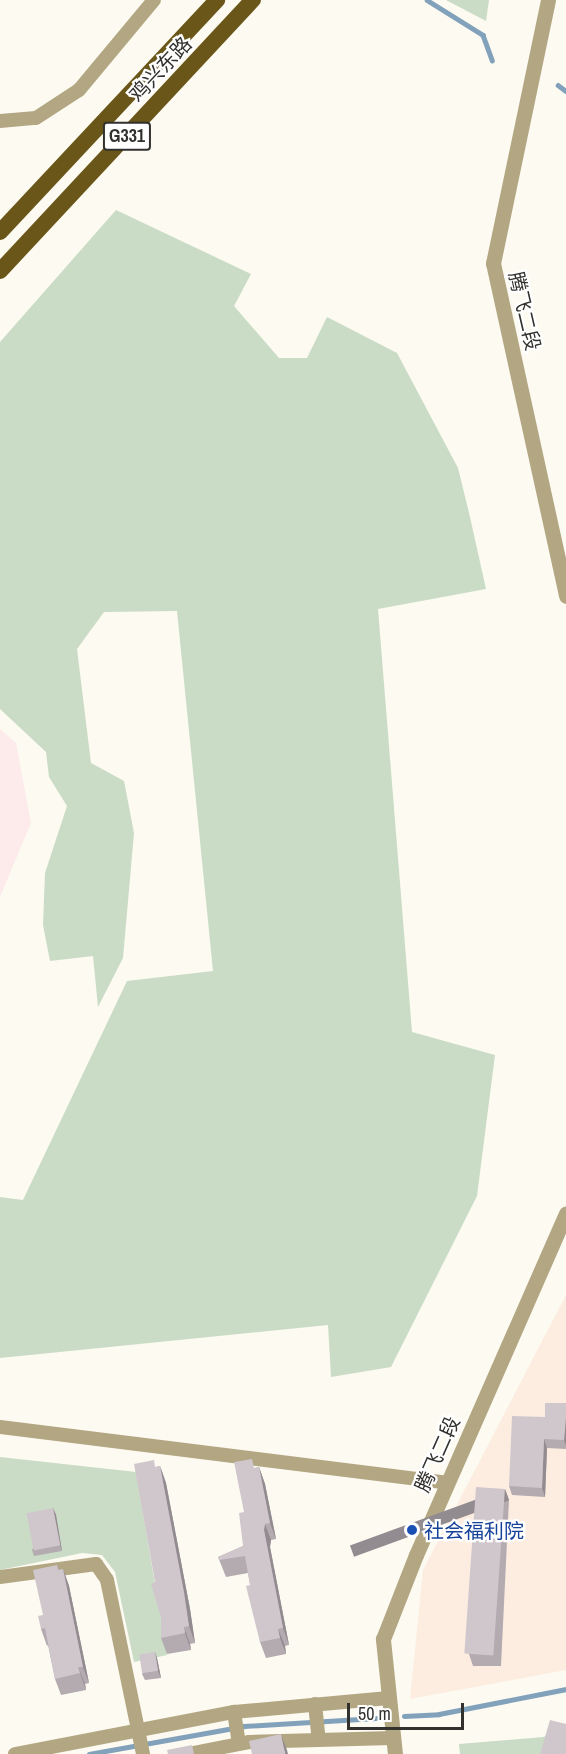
<!DOCTYPE html>
<html>
<head>
<meta charset="utf-8">
<style>
	body { margin:0 }
	#map { position:relative; width:566px; height:1754px; overflow:hidden; background:#fcfaf1; font-family:"Archivo Narrow","Noto Sans SC",sans-serif }
	div>[style] { position:absolute }
	.commercial>* { inset:0; background:#fcebea }
	.industrial>* { inset:0; background:#fcede0 }
	.green>* { inset:0; background:#cadcc5 }
	.stream>* { height:4.5px; margin:-2.25px; padding:0 2.25px; transform-origin:2.25px; border-radius:2.25px; background:#82a1bb }
	.minor>* { height:14px; margin:-7px; padding:0 7px; transform-origin:7px; border-radius:7px; background:#b3a783 }
	.tertiary>* { height:15px; margin:-7.5px; padding:0 7.5px; transform-origin:7.5px; border-radius:7.5px; background:#b3a783 }
	.trunk>* { height:16px; margin:-8px; padding:0 8px; transform-origin:8px; border-radius:8px; background:#695618 }
	.wall>* { inset:0; background:#b3abb0 }
	.shaded-wall>* { inset:0; background:#928b90; transform-origin:0 0 }
	.building>* { inset:0; background:#d0c7cd; transform-origin:0 0 }
	.dots>* { width:16px; height:16px; translate:-50% -50%; box-sizing:border-box; border:3px solid #fff; border-radius:50% }
	span { translate:-50% -50%; white-space:nowrap; text-align:center; line-height:1.15; -webkit-text-stroke:4.5px #fff; paint-order:stroke }
	.shield-label span { padding:2px 4px; background:#fff; border:2px solid; border-radius:4px; -webkit-text-stroke-width:0 }
	.shield-label { font-size:18px; color:#32312e; font-weight:700 }
	.street-label { font-size:20px; color:#32312e }
	.transit-label { font-size:20px; color:#164399 }
	.left { translate:0 -50%; text-align:left }
	.scale { position:absolute; left:347px; top:1703px; width:117px; height:27px; box-sizing:border-box; border:3px solid #32312e; border-top:0; padding-left:8px; font-size:18px; line-height:21px; white-space:nowrap; color:#32312e; -webkit-text-stroke:4px #fff; paint-order:stroke }
</style>
</head>
<body>
<div id="map">
	<div class="commercial">
		<div style="clip-path:polygon(0 729px,16px 743px,31px 823px,0 897px)"></div>
	</div>
	<div class="industrial">
		<div style="clip-path:polygon(566px 1295px,566px 1670px,410px 1699px,423px 1570px)"></div>
	</div>
	<div class="green">
		<div style="clip-path:polygon(446px 0,489px 0,486px 21px)"></div>
		<div style="clip-path:polygon(116px 210px,251px 274px,234px 306px,279px 358px,307px 358px,327px 317px,397px 353px,458px 468px,470px 517px,486px 589px,378px 609px,412px 1032px,495px 1055px,477px 1196px,391px 1367px,331px 1377px,328px 1325px,0 1358px,0 1197px,23px 1200px,127px 981px,213px 971px,177px 611px,104px 612px,77px 649px,91px 763px,124px 781px,134px 833px,123px 958px,98px 1007px,93px 956px,50px 961px,43px 925px,45px 873px,67px 806px,49px 777px,46px 752px,0 709px,0 342px)"></div>
		<div style="clip-path:polygon(0 1457px,136px 1472px,167px 1655px,134px 1662px,115px 1572px,102px 1555px,82px 1553px,0 1570px)"></div>
		<div style="clip-path:polygon(566px 1730px,566px 1754px,460px 1754px,459px 1744px,543px 1737px)"></div>
	</div>
	<div class="stream">
		<div style="left:427px;top:0;width:66px;rotate:32deg"></div>
		<div style="left:483px;top:35px;width:27px;rotate:70deg"></div>
		<div style="left:558px;top:85px;width:10px;rotate:37deg"></div>
		<div style="left:404px;top:1716px;width:35px;rotate:-3deg"></div>
		<div style="left:439px;top:1714px;width:129px;rotate:-11.1deg"></div>
		<div style="left:89px;top:1754px;width:158px;rotate:-10.2deg"></div>
		<div style="left:244px;top:1726px;width:132px;rotate:-3.5deg"></div>
	</div>
	<div class="minor">
		<div style="left:0;top:121px;width:36px;rotate:-5deg"></div>
		<div style="left:36px;top:118px;width:51px;rotate:-33.1deg"></div>
		<div style="left:79px;top:90px;width:117px;rotate:-50.2deg"></div>
		<div style="left:0;top:1427px;width:450px;rotate:7.1deg"></div>
		<div style="left:0;top:1577px;width:97px;rotate:-7.7deg"></div>
		<div style="left:96px;top:1564px;width:19px;rotate:55deg"></div>
		<div style="left:107px;top:1580px;width:178px;rotate:78.3deg"></div>
		<div style="left:315px;top:1704px;width:36px;rotate:84deg"></div>
		<div style="left:234px;top:1712px;width:32px;rotate:81deg"></div>
		<div style="left:15px;top:1754px;width:223px;rotate:-10.9deg"></div>
		<div style="left:234px;top:1712px;width:155px;rotate:-5.2deg"></div>
		<div style="left:188px;top:1754px;width:62px;rotate:-11.1deg"></div>
		<div style="left:249px;top:1742px;width:143px;rotate:-1.6deg"></div>
	</div>
	<div class="tertiary">
		<div style="left:548px;top:0;width:269px;rotate:101.8deg"></div>
		<div style="left:493px;top:263px;width:341px;rotate:77.6deg"></div>
		<div style="left:395px;top:1754px;width:116px;rotate:-96deg"></div>
		<div style="left:383px;top:1639px;width:90px;rotate:-68.6deg"></div>
		<div style="left:416px;top:1555px;width:373px;rotate:-66.3deg"></div>
	</div>
	<div class="trunk">
		<div style="left:0;top:232px;width:318px;rotate:-46.9deg"></div>
		<div style="left:0;top:271px;width:371px;rotate:-47deg"></div>
	</div>
	<div class="wall">
		<div style="clip-path:polygon(566px 1403px,566px 1449px,547px 1448px,545px 1497px,512px 1495px,509px 1486px,545px 1417px)"></div>
		<div style="clip-path:polygon(160px 1466px,166px 1483px,190px 1609px,195px 1643px,190px 1644px,191px 1650px,167px 1654px,161px 1638px,161px 1618px,155px 1582px,156px 1467px)"></div>
		<div style="clip-path:polygon(259px 1467px,265px 1484px,276px 1539px,271px 1540px,270px 1547px,289px 1645px,285px 1646px,286px 1654px,266px 1658px,260px 1642px,248px 1573px,226px 1577px,218px 1557px,243px 1546px,244px 1512px,255px 1468px)"></div>
		<div style="clip-path:polygon(505px 1489px,509px 1500px,501px 1666px,473px 1666px,469px 1654px)"></div>
		<div style="clip-path:polygon(53px 1508px,56px 1515px,62px 1551px,34px 1556px,32px 1550px)"></div>
		<div style="clip-path:polygon(57px 1565px,59px 1570px,63px 1569px,69px 1586px,89px 1683px,85px 1684px,86px 1690px,61px 1695px,55px 1679px,48px 1645px,47px 1646px,41px 1629px,43px 1615px)"></div>
		<div style="clip-path:polygon(155px 1652px,157px 1658px,161px 1678px,145px 1680px,142px 1674px)"></div>
	</div>
	<div class="shaded-wall">
		<div style="clip-path:polygon(566px 1417px,566px 1446px,564px 1440px)"></div>
		<div style="clip-path:polygon(544px 1439px,547px 1448px,545px 1497px,542px 1488px)"></div>
		<div style="clip-path:polygon(160px 1466px,166px 1483px,190px 1609px,195px 1643px,189px 1626px)"></div>
		<div style="clip-path:polygon(259px 1467px,265px 1484px,276px 1539px,270px 1523px)"></div>
		<div style="left:505px;top:1489px;width:12px;height:165px;rotate:70deg"></div>
		<div style="clip-path:polygon(53px 1508px,56px 1515px,62px 1551px,60px 1545px)"></div>
		<div style="clip-path:polygon(265px 1524px,271px 1540px,270px 1547px,289px 1645px,283px 1628px,264px 1530px)"></div>
		<div style="clip-path:polygon(63px 1569px,69px 1586px,89px 1683px,83px 1667px)"></div>
		<div style="clip-path:polygon(184px 1627px,190px 1644px,191px 1650px,185px 1633px)"></div>
		<div style="clip-path:polygon(278px 1629px,285px 1646px,286px 1654px,280px 1638px)"></div>
		<div style="clip-path:polygon(155px 1652px,157px 1658px,161px 1678px,158px 1671px)"></div>
		<div style="clip-path:polygon(78px 1667px,85px 1684px,86px 1690px,80px 1673px)"></div>
		<div style="clip-path:polygon(281px 1734px,287px 1750px,288px 1754px,285px 1754px)"></div>
	</div>
	<div class="building">
		<div style="clip-path:polygon(545px 1403px,566px 1403px,566px 1417px,564px 1440px,544px 1439px,542px 1488px,509px 1486px,512px 1416px,545px 1417px)"></div>
		<div style="clip-path:polygon(252px 1459px,254px 1468px,259px 1467px,270px 1523px,265px 1524px,264px 1530px,283px 1628px,278px 1629px,280px 1638px,260px 1642px,246px 1586px,250px 1585px,245px 1556px,219px 1560px,218px 1557px,243px 1546px,239px 1513px,244px 1512px,234px 1462px)"></div>
		<div style="clip-path:polygon(154px 1460px,155px 1467px,160px 1466px,184px 1592px,189px 1626px,184px 1627px,185px 1633px,161px 1638px,161px 1618px,151px 1584px,155px 1582px,134px 1464px)"></div>
		<div style="left:476px;top:1487px;width:29px;height:167px;rotate:4deg"></div>
		<div style="left:53px;top:1508px;width:38px;height:27px;rotate:79deg"></div>
		<div style="clip-path:polygon(57px 1565px,58px 1570px,63px 1569px,83px 1667px,78px 1667px,80px 1673px,55px 1679px,45px 1628px,41px 1629px,38px 1616px,43px 1615px,33px 1570px)"></div>
		<div style="left:155px;top:1652px;width:19px;height:16px;rotate:81deg"></div>
		<div style="clip-path:polygon(550px 1720px,566px 1724px,566px 1754px,540px 1754px)"></div>
		<div style="clip-path:polygon(281px 1734px,285px 1754px,252px 1754px,249px 1741px)"></div>
		<div style="clip-path:polygon(192px 1745px,194px 1754px,168px 1754px,167px 1750px)"></div>
	</div>
	<div class="dots">
		<div style="left:412px;top:1530px;background:#1a4fb4"></div>
	</div>
	<div class="shield-label">
		<span style="left:127px;top:136px">G331</span>
	</div>
	<div class="street-label">
		<span style="left:160px;top:69px;rotate:-47deg">鸡兴东路</span>
		<span style="left:525px;top:311px;rotate:77deg">腾飞二段</span>
		<span style="left:437px;top:1454px;rotate:-66deg">腾飞二段</span>
	</div>
	<div class="transit-label">
		<span class="left" style="left:424px;top:1530px">社会福利院</span>
	</div>
	<div class="scale">50 m</div>
</div>
</body>
</html>
